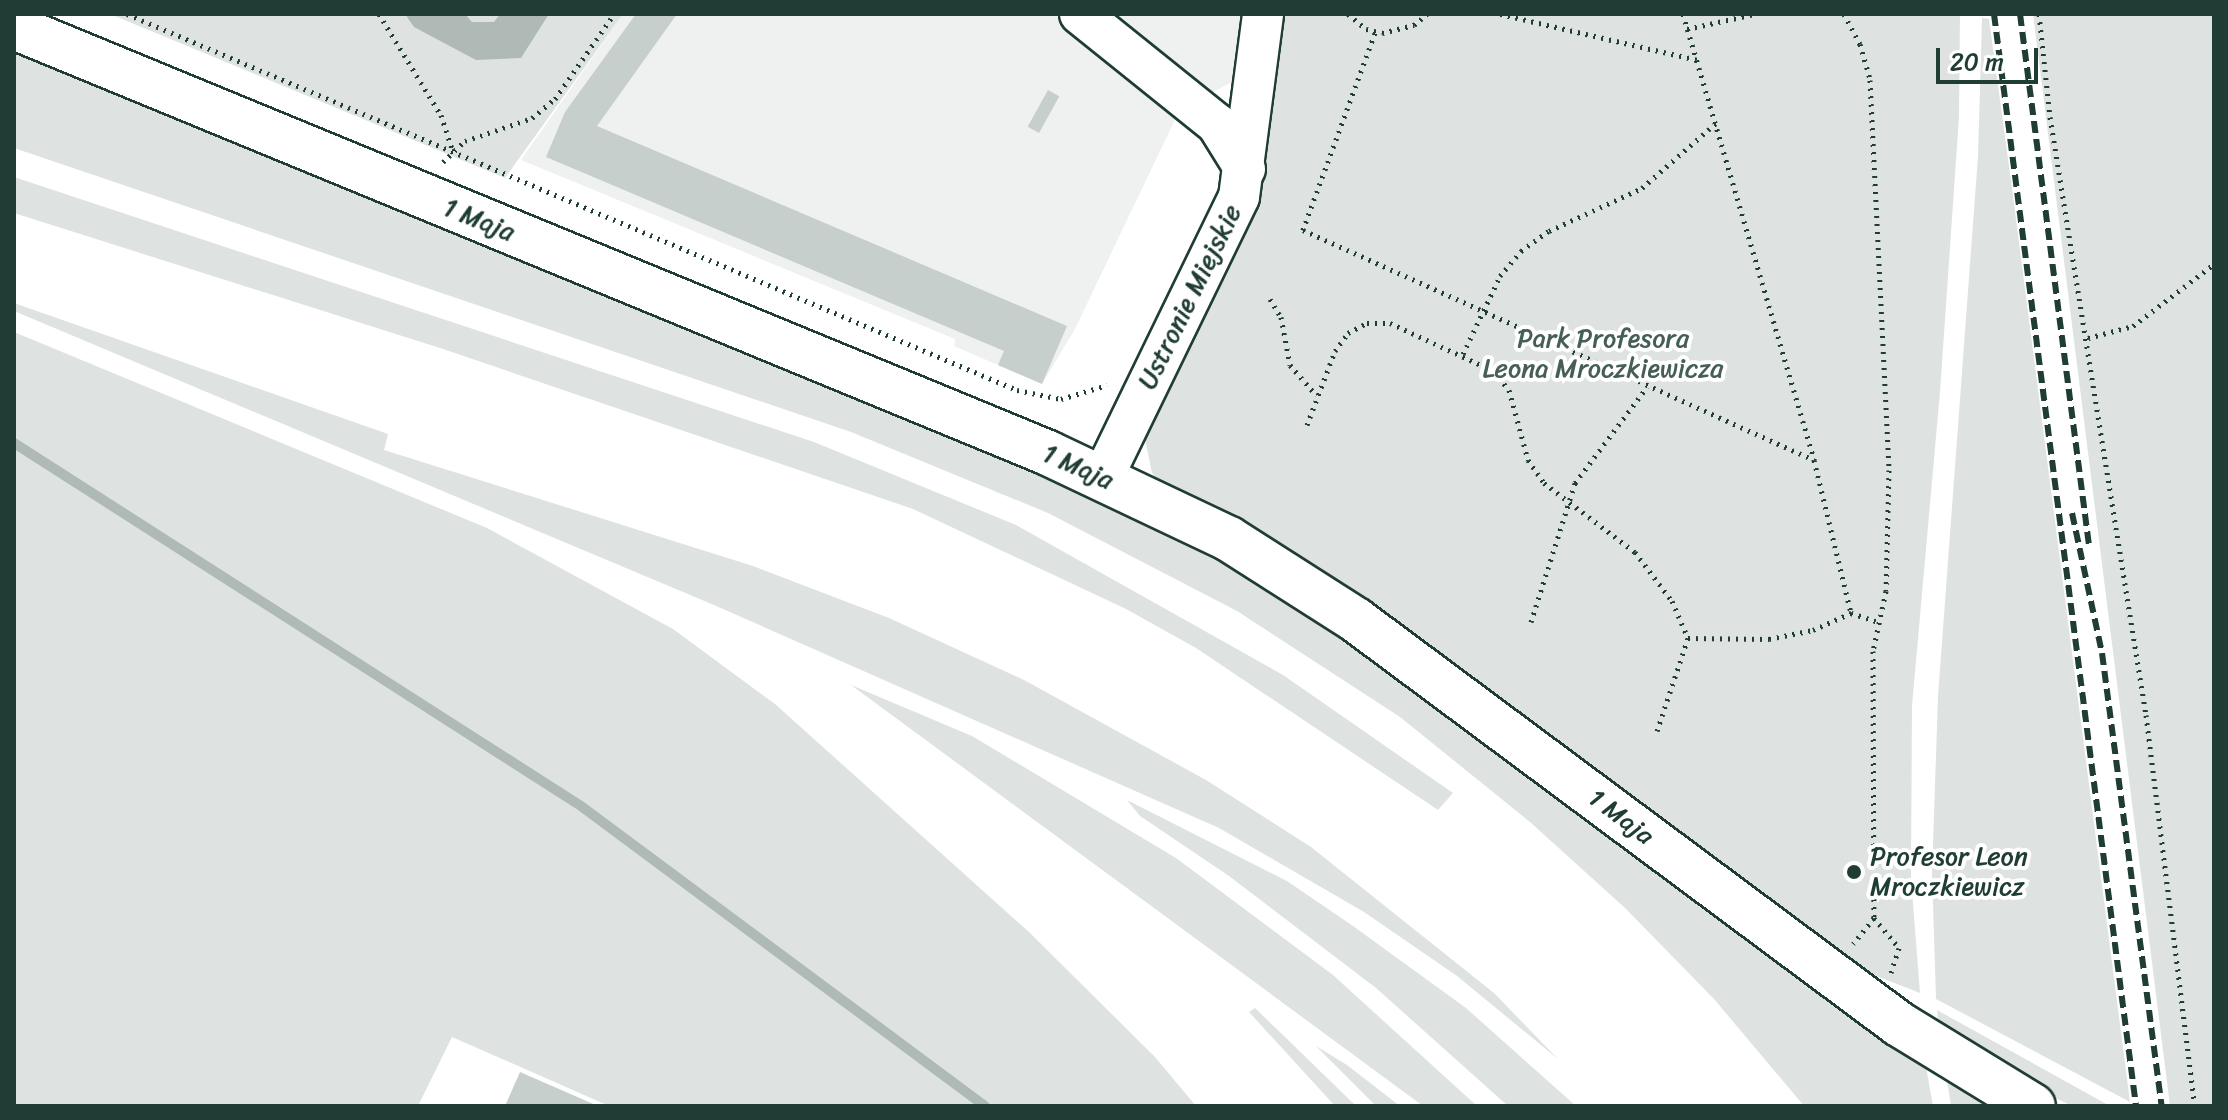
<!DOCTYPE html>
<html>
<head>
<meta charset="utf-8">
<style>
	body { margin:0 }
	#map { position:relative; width:2228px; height:1120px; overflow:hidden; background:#fff; font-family:Sriracha,sans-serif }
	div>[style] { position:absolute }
	.built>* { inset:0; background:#eef1f0 }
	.green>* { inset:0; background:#dee3e2 }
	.water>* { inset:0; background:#afbab7 }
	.stream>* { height:10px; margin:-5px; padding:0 5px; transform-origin:5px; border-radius:5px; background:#afbab7 }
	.building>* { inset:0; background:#c7cfcc; transform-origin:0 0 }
	.path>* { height:5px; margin-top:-2.5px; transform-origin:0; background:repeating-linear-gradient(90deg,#1f3d34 0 2px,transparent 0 8px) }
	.roads { filter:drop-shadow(2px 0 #1f3d34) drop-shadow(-2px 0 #1f3d34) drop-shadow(0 2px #1f3d34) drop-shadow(0 -2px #1f3d34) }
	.minor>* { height:40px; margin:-20px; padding:0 20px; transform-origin:20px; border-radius:20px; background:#fff }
	.tertiary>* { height:44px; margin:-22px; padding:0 22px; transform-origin:22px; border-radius:22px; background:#fff }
	.rail>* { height:6px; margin-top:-3px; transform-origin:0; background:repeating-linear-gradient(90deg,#1f3d34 0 12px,transparent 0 18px) }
	.dots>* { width:22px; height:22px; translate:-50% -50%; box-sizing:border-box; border:4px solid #fff; border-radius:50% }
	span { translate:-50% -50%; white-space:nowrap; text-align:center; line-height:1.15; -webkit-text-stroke:8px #fff; paint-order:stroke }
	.street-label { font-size:26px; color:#1f3d34 }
	.park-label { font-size:26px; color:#455e57 }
	.poi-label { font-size:26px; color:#1f3d34 }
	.left { translate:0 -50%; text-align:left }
	.frame { position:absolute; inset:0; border:16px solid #1f3d34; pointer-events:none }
	.scale { position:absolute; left:1936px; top:48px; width:102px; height:36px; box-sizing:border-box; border:4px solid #1f3d34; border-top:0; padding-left:10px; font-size:24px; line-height:28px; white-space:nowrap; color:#1f3d34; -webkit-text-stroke:6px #fff; paint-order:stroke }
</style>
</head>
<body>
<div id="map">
	<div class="built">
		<div style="clip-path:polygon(623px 14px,1244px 14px,1241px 61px,1232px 82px,1213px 92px,1193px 82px,1075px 329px,1042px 384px,954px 346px,955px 339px,521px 160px)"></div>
	</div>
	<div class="green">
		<div style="clip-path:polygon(110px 14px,623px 14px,505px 178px)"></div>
		<div style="clip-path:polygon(1277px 14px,1960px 14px,1959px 117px,1940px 392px,1912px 706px,1911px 878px,1920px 993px,1856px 968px,1372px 603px,1238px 520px,1160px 483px,1152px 473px,1145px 439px)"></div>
		<div style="clip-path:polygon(2033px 14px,2214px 14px,2214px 1106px,2170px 1106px)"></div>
		<div style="clip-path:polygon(1982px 18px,1989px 19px,2012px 188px,2130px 1102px,1936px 999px,1932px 873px,1938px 696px,1978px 156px)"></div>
		<div style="clip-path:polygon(14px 44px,902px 411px,1219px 553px,1347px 634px,1925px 1061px,1933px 1106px,1804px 1106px,1714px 999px,1625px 908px,1530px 822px,1400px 717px,1237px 611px,1048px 513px,851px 432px,14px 148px)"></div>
		<div style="clip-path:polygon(14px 177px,814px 442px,1016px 525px,1283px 675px,1453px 793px,1438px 810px,1196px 648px,1126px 609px,913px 509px,443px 349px,14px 213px)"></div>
		<div style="clip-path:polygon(14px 303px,388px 434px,384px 450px,753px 566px,889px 618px,1024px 680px,1206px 780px,1311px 847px,1494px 993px,1558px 1059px,1457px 976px,1364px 912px,1219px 828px,714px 605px,14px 311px)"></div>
		<div style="clip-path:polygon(14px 332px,487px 528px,673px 629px,775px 704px,1029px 932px,1155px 1057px,1196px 1106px,609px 1106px,452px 1037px,418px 1106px,14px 1106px)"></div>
		<div style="clip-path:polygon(851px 685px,972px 736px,1176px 858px,1333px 975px,1477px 1106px,1423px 1106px)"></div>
		<div style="clip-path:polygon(1127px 800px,1287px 881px,1353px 926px,1466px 1008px,1576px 1106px,1508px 1106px,1376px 988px,1229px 876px,1140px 816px)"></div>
		<div style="clip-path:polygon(1255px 1008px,1319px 1070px,1356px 1106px,1335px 1106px,1249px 1012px)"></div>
		<div style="clip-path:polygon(1937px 1010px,1955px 1020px,2110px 1106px,2072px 1106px,2043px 1092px,1939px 1030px)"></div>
		<div style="clip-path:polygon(1316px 1046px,1347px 1065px,1400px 1106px,1376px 1106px)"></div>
		<div style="clip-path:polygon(1946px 1075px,1998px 1106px,1951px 1106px)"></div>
	</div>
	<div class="water">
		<div style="clip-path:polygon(405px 14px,465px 14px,472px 22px,494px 22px,500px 14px,549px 14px,521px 58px,476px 60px,414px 27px)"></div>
	</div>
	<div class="stream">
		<div style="left:14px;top:443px;width:673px;rotate:32.63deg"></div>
		<div style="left:581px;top:806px;width:503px;rotate:36.6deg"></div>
	</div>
	<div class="building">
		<div style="clip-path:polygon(636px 14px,677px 14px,597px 126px,1067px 326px,1042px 384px,998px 365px,1004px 351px,546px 157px,565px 112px)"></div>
		<div style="left:1048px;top:90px;width:13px;height:42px;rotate:29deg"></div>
		<div style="clip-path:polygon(520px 1072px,598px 1106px,505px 1106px)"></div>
	</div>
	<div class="path">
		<div style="left:127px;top:14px;width:966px;rotate:22.9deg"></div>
		<div style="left:1017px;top:390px;width:45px;rotate:11.6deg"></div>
		<div style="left:1061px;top:399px;width:48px;rotate:-16.9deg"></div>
		<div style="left:379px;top:14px;width:119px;rotate:58.5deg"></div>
		<div style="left:441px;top:115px;width:35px;rotate:72deg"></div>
		<div style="left:1348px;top:14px;width:23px;rotate:40deg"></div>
		<div style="left:1366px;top:29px;width:16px;rotate:14deg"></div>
		<div style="left:1382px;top:33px;width:33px;rotate:-14deg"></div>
		<div style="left:1414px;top:25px;width:17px;rotate:-40deg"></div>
		<div style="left:1500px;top:14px;width:202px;rotate:13.1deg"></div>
		<div style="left:1683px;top:14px;width:465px;rotate:73.6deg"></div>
		<div style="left:1814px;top:460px;width:157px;rotate:76.4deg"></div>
		<div style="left:1851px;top:613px;width:26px;rotate:18deg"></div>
		<div style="left:1844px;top:14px;width:34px;rotate:62deg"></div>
		<div style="left:1860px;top:44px;width:37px;rotate:74deg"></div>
		<div style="left:1870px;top:80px;width:390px;rotate:87.2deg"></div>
		<div style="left:1889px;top:470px;width:121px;rotate:91.4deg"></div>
		<div style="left:1886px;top:591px;width:61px;rotate:102.2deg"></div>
		<div style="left:1873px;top:651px;width:267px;rotate:89.8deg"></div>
		<div style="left:1874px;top:918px;width:33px;rotate:129deg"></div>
		<div style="left:2039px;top:14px;width:104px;rotate:83.9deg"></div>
		<div style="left:2050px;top:117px;width:606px;rotate:80.88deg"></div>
		<div style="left:2146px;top:715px;width:394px;rotate:82.9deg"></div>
		<div style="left:1687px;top:29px;width:69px;rotate:-12.6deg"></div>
		<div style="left:1375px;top:33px;width:210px;rotate:110.1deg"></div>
		<div style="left:1303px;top:230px;width:560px;rotate:24.23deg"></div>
		<div style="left:443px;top:162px;width:30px;rotate:-44deg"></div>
		<div style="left:465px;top:141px;width:71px;rotate:-18.9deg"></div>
		<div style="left:532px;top:118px;width:30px;rotate:-40deg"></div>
		<div style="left:555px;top:99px;width:103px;rotate:-55.2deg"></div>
		<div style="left:1270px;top:299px;width:21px;rotate:59deg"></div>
		<div style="left:1281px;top:317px;width:49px;rotate:79.4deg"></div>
		<div style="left:1290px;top:365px;width:40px;rotate:49deg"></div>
		<div style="left:2088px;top:338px;width:47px;rotate:-14.9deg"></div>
		<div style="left:2133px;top:326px;width:102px;rotate:-37.4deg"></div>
		<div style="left:1463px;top:354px;width:86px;rotate:-64.6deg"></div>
		<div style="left:1500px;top:276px;width:33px;rotate:-50deg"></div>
		<div style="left:1521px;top:251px;width:34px;rotate:-36deg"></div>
		<div style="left:1549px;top:231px;width:102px;rotate:-24.8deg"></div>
		<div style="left:1642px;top:188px;width:98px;rotate:-41.3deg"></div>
		<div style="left:1307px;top:425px;width:79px;rotate:-69.3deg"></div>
		<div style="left:1335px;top:351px;width:22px;rotate:-54deg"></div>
		<div style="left:1348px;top:333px;width:21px;rotate:-28deg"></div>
		<div style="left:1367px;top:323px;width:23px"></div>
		<div style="left:1390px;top:323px;width:115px;rotate:24.8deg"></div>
		<div style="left:1494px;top:371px;width:24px;rotate:52deg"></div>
		<div style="left:1509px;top:390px;width:73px;rotate:74.8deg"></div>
		<div style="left:1528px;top:460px;width:28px;rotate:55deg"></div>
		<div style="left:1544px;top:483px;width:114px;rotate:37.2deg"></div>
		<div style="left:1635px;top:552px;width:61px;rotate:52.9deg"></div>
		<div style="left:1672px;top:601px;width:40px;rotate:66.6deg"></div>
		<div style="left:1688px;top:638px;width:98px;rotate:108.4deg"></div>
		<div style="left:1531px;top:622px;width:146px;rotate:-72.4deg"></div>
		<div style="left:1575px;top:483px;width:120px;rotate:-53.1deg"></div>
		<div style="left:1688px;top:638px;width:81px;rotate:0.7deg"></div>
		<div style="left:1769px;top:639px;width:45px;rotate:-11.6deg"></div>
		<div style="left:1813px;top:630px;width:42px;rotate:-24.1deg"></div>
		<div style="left:1874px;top:918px;width:39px;rotate:50deg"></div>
		<div style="left:1899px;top:948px;width:26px;rotate:108deg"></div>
	</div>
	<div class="roads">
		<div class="minor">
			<div style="left:1080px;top:14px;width:176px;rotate:38.8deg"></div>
			<div style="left:1217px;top:124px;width:53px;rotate:58.1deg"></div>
			<div style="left:1103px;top:477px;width:311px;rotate:-64.1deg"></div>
			<div style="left:1239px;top:197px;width:185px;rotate:-82.5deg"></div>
		</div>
		<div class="tertiary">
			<div style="left:14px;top:27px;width:1118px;rotate:22.39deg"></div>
			<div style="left:1048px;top:453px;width:200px;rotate:25.4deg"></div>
			<div style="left:1229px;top:539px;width:151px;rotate:32.5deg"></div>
			<div style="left:1356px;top:620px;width:677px;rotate:36.65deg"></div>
			<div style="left:1899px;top:1024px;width:157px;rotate:31.5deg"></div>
		</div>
	</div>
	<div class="rail">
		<div style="left:1994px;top:14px;width:1101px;rotate:82.59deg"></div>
		<div style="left:2020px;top:14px;width:535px;rotate:82.6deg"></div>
		<div style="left:2072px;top:513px;width:143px;rotate:77.9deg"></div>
		<div style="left:2102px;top:653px;width:457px;rotate:82.5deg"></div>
	</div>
	<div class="dots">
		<div style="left:1854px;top:872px;background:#1f3d34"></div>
	</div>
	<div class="street-label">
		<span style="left:479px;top:220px;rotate:22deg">1 Maja</span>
		<span style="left:1190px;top:297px;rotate:-64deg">Ustronie Miejskie</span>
		<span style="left:1078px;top:467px;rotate:24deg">1 Maja</span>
		<span style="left:1621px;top:817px;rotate:37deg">1 Maja</span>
	</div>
	<div class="park-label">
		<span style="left:1603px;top:354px">Park Profesora<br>Leona Mroczkiewicza</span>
	</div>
	<div class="poi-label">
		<span class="left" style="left:1870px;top:872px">Profesor Leon<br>Mroczkiewicz</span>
	</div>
	<div class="frame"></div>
	<div class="scale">20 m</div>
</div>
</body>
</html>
